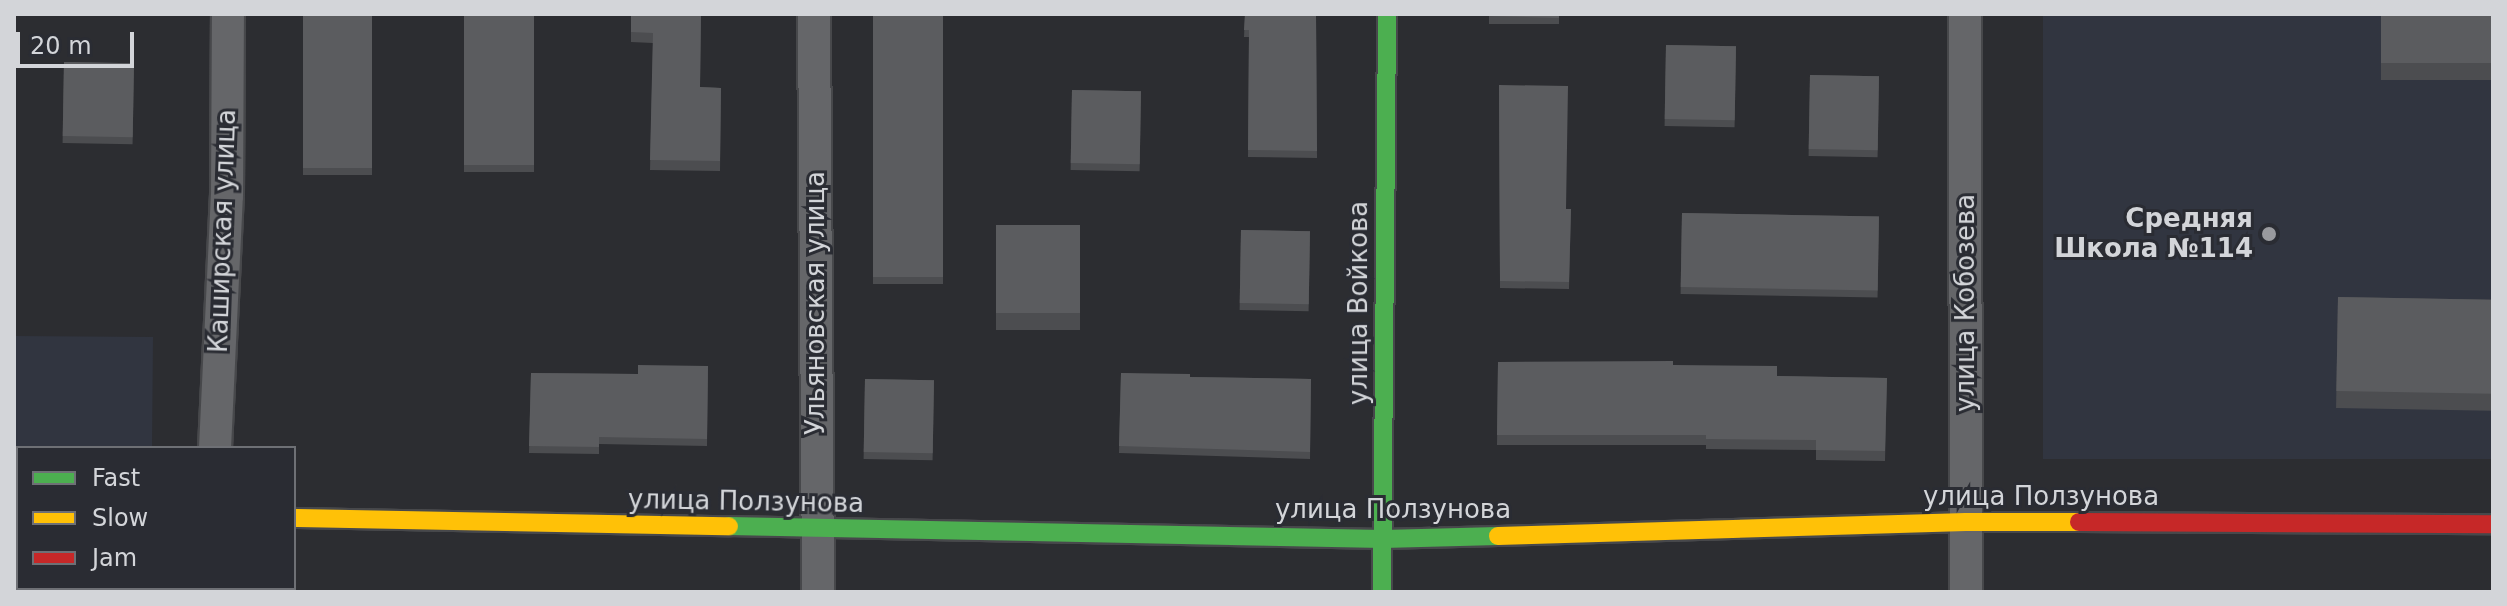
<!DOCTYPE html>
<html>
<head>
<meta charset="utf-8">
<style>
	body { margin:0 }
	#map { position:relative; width:2507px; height:606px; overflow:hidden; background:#2c2d31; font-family:"DejaVu Sans",sans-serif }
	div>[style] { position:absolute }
	.built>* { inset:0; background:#313540; transform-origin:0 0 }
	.roads { filter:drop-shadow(2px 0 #47484b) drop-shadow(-2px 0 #47484b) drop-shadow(0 2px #47484b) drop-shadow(0 -2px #47484b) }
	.street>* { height:32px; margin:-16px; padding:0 16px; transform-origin:16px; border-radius:16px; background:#656669 }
	.fast>* { height:18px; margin:-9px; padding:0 9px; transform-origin:9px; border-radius:9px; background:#4caf50 }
	.slow>* { height:18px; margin:-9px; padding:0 9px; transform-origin:9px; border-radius:9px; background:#ffc107 }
	.jam>* { height:18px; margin:-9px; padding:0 9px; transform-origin:9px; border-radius:9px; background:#c62828 }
	.wall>* { inset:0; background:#4c4d50; transform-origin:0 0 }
	.building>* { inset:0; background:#5b5c5f; transform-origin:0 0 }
	.dots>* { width:22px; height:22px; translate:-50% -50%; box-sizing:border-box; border:4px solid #2a2c33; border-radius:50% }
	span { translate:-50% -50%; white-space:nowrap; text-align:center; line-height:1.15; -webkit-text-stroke:6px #2a2c33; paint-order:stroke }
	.poi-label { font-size:26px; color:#d3d5d9; font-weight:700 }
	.right { translate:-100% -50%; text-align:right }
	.street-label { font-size:26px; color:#d3d5d9 }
	.frame { position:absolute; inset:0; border:16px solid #d3d5d9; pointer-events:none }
	.legend { position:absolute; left:16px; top:446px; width:280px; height:144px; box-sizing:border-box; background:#2a2c33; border:2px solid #6e7075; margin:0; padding:10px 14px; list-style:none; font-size:24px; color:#d3d5d9 }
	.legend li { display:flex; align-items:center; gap:16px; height:40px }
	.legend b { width:40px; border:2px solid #6e7075 }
	.scale { position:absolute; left:16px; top:32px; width:118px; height:36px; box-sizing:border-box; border:4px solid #d3d5d9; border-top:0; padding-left:10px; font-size:24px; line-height:28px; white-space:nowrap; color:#d3d5d9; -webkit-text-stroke:6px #2a2c33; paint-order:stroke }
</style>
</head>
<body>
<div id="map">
	<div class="built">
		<div style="left:2043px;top:14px;width:450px;height:445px"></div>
		<div style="clip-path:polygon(14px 336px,153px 337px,152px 448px,18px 448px,18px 588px,151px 588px,151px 592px,14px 592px)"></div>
	</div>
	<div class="roads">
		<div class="street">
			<div style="left:814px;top:14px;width:578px;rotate:89.6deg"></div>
			<div style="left:1965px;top:14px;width:578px;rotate:89.9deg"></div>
			<div style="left:215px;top:448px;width:252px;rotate:-87.3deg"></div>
			<div style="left:227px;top:196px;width:182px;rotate:-89.7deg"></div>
			<div style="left:212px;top:588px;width:4px;rotate:90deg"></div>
		</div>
		<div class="fast">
			<div style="left:729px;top:526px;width:654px;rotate:1.14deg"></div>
			<div style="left:1383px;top:539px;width:115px;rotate:-1.5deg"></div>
			<div style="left:1382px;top:592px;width:578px;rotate:-89.5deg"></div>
		</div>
		<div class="slow">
			<div style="left:294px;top:518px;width:435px;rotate:1.1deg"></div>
			<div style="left:1498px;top:536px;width:468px;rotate:-1.7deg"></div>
			<div style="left:1966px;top:522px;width:113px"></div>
		</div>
		<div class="jam">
			<div style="left:2079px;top:522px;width:414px;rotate:0.3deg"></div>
		</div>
	</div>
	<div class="wall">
		<div style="left:303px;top:14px;width:69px;height:161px"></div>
		<div style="left:464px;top:14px;width:70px;height:158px"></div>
		<div style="clip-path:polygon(631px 14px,701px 14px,700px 87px,721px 88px,720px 171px,650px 170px,653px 43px,631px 42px)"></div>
		<div style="left:873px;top:14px;width:70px;height:270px"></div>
		<div style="clip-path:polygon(1245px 14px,1316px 14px,1317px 158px,1248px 157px,1249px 37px,1244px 37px)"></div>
		<div style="left:1489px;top:14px;width:70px;height:10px"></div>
		<div style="clip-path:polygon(1807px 14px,1877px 14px,1877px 16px)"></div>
		<div style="left:2381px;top:14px;width:112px;height:66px"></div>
		<div style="left:1666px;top:45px;width:70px;height:81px;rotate:1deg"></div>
		<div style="left:64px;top:62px;width:70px;height:81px;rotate:1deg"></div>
		<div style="left:1810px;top:75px;width:69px;height:81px;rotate:1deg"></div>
		<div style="clip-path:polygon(1499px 85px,1566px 209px,1571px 209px,1569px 289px,1500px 288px)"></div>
		<div style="left:1072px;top:90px;width:69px;height:80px;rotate:1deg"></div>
		<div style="left:1682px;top:213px;width:197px;height:81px;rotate:1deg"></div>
		<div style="left:1080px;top:225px;width:105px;height:84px;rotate:90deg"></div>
		<div style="left:1241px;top:230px;width:69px;height:80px;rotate:1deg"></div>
		<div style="left:2338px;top:297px;width:155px;height:111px;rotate:1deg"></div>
		<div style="clip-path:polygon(1498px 362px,1673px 365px,1777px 376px,1887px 378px,1885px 461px,1816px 460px,1816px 450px,1706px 449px,1706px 445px,1497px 445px)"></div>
		<div style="clip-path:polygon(708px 366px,707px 446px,599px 444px,599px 454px,529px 453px,531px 373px,638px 374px)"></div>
		<div style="clip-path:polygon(1121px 373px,1190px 377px,1311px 379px,1310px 459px,1119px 453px)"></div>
		<div style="left:865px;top:379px;width:69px;height:80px;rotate:1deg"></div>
		<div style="clip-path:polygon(18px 494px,18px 588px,26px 588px,26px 592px,14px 592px,16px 495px)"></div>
	</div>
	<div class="building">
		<div style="left:303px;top:14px;width:69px;height:154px"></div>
		<div style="left:464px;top:14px;width:70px;height:151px"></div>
		<div style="clip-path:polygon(631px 14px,701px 14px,700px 87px,721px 88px,720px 161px,650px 160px,653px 33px,631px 32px)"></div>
		<div style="left:873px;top:14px;width:70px;height:263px"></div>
		<div style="clip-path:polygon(1245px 14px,1316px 14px,1317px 151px,1248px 150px,1249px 30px,1244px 30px)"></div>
		<div style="clip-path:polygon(1489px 14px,1559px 14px,1559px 18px,1489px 16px)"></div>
		<div style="left:2381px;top:14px;width:112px;height:49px"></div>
		<div style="left:1666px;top:45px;width:70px;height:74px;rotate:1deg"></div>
		<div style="left:64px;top:62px;width:70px;height:74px;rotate:1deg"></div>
		<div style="left:1810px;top:75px;width:69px;height:74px;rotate:1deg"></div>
		<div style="clip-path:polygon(1499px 85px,1568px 86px,1566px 209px,1571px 209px,1569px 282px,1500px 281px)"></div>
		<div style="left:1072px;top:90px;width:69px;height:73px;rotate:1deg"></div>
		<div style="left:1682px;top:213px;width:197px;height:74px;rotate:1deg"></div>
		<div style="left:1080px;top:225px;width:88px;height:84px;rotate:90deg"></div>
		<div style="left:1241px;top:230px;width:69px;height:73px;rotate:1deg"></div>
		<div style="left:2338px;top:297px;width:155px;height:94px;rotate:1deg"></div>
		<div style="clip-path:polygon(1673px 361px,1673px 365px,1777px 366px,1777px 376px,1887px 378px,1885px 451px,1816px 450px,1816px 440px,1706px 439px,1706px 435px,1497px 435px,1498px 362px)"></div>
		<div style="clip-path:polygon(638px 365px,708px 366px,707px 439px,599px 437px,599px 447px,529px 446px,531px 373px,638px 374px)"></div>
		<div style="clip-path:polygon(1121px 373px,1190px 374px,1190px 377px,1311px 379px,1310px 452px,1119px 446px)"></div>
		<div style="clip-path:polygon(14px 376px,16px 376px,16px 495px,18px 494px,18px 583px,15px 583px,15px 592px,14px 592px)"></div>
		<div style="left:865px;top:379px;width:69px;height:73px;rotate:1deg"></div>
	</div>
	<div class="dots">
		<div style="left:2269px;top:234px;background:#999a9e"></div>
	</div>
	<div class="poi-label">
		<span class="right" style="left:2253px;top:234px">Средняя<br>Школа №114</span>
	</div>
	<div class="street-label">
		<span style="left:223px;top:231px;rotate:-88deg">Каширская улица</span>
		<span style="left:816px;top:303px;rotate:-90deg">Ульяновская улица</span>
		<span style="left:1359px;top:303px;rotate:-90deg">улица Войкова</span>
		<span style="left:1966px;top:303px;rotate:-90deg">улица Кобозева</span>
		<span style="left:2041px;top:497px">улица Ползунова</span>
		<span style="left:746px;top:502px;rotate:1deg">улица Ползунова</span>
		<span style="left:1393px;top:510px">улица Ползунова</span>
	</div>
	<div class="frame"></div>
	<ul class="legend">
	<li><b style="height:10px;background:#4caf50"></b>Fast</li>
	<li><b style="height:10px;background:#ffc107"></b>Slow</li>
	<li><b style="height:10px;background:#c62828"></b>Jam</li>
	</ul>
	<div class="scale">20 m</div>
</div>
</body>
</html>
